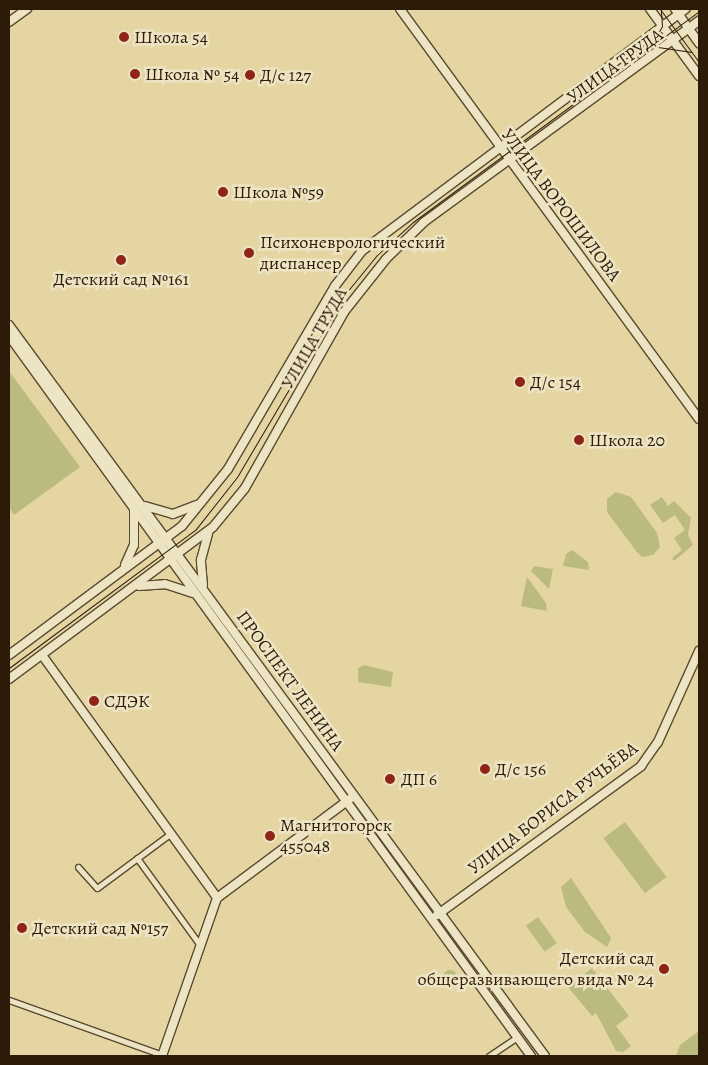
<!DOCTYPE html>
<html>
<head>
<meta charset="utf-8">
<style>
	body { margin:0 }
	#map { position:relative; width:708px; height:1065px; overflow:hidden; background:#e4d5a3; font-family:Alegreya,serif }
	div>[style] { position:absolute }
	.green>* { inset:0; background:#bbbb80; transform-origin:0 0 }
	.round { border-radius:50% }
	.roads { filter:drop-shadow(1px 0 #5a4a2f) drop-shadow(-1px 0 #5a4a2f) drop-shadow(0 1px #5a4a2f) drop-shadow(0 -1px #5a4a2f) }
	.street>* { height:5px; margin:-2.5px; padding:0 2.5px; transform-origin:2.5px; border-radius:2.5px; background:#ede4c3 }
	.secondary>* { height:8px; margin:-4px; padding:0 4px; transform-origin:4px; border-radius:4px; background:#ede4c3 }
	.tram>* { height:1px; margin:-0.5px; padding:0 0.5px; transform-origin:0.5px; border-radius:0.5px; background:#2c1b08 }
	.dots>* { width:14px; height:14px; translate:-50% -50%; box-sizing:border-box; border:2px solid #ede4c3; border-radius:50% }
	span { translate:-50% -50%; white-space:nowrap; text-align:center; line-height:1.15; -webkit-text-stroke:5px #ede4c3; paint-order:stroke }
	.poi-label { font-size:18px; color:#2c1b08 }
	.left { translate:0 -50%; text-align:left }
	.right { translate:-100% -50%; text-align:right }
	.street-label { font-size:18px; color:#2c1b08 }
	.frame { position:absolute; inset:0; border:10px solid #2c1b08; pointer-events:none }
</style>
</head>
<body>
<div id="map">
	<div class="green">
		<div style="clip-path:polygon(9px 371px,80px 467px,14px 515px,9px 507px)"></div>
		<div style="clip-path:polygon(616px 492px,631px 497px,657px 533px,660px 547px,653px 555px,642px 557px,636px 551px,607px 512px,607px 499px)"></div>
		<div style="clip-path:polygon(662px 497px,668px 506px,674px 501px,691px 518px,688px 534px,693px 545px,674px 561px,672px 558px,682px 550px,674px 538px,685px 530px,675px 515px,663px 523px,650px 505px)"></div>
		<div style="clip-path:polygon(572px 550px,588px 562px,589px 570px,563px 566px,566px 554px)"></div>
		<div style="clip-path:polygon(534px 566px,553px 569px,549px 589px,531px 571px)"></div>
		<div style="clip-path:polygon(527px 577px,546px 603px,547px 611px,521px 606px)"></div>
		<div style="clip-path:polygon(364px 665px,393px 672px,391px 687px,358px 682px,358px 668px)"></div>
		<div style="left:625px;top:822px;width:69px;height:27px;rotate:53deg"></div>
		<div style="clip-path:polygon(571px 878px,611px 938px,607px 947px,585px 932px,566px 907px,561px 887px)"></div>
		<div style="left:538px;top:917px;width:32px;height:15px;rotate:54deg"></div>
		<div style="clip-path:polygon(592px 968px,629px 1016px,616px 1026px,631px 1046px,623px 1052px,616px 1051px,596px 1013px,592px 1016px,568px 987px)"></div>
		<div class="round" style="left:443px;top:970px;width:14px;height:14px"></div>
		<div style="clip-path:polygon(699px 1031px,699px 1055px,676px 1056px,680px 1045px)"></div>
	</div>
	<div class="roads">
		<div class="street">
			<div style="left:137px;top:858px;width:107px;rotate:54.1deg"></div>
			<div style="left:78px;top:867px;width:28px;rotate:48deg"></div>
			<div style="left:97px;top:888px;width:92px;rotate:-36.6deg"></div>
			<div style="left:9px;top:1000px;width:164px;rotate:19.7deg"></div>
			<div style="left:489px;top:1056px;width:34px;rotate:-34deg"></div>
		</div>
		<div class="secondary">
			<div style="left:400px;top:9px;width:507px;rotate:53.9deg"></div>
			<div style="left:650px;top:9px;width:83px;rotate:53.8deg"></div>
			<div style="left:675px;top:9px;width:42px;rotate:54.8deg"></div>
			<div style="left:9px;top:22px;width:22px;rotate:-36deg"></div>
			<div style="left:9px;top:325px;width:906px;rotate:53.75deg"></div>
			<div style="left:9px;top:336px;width:889px;rotate:54.06deg"></div>
			<div style="left:145px;top:506px;width:29px;rotate:16deg"></div>
			<div style="left:173px;top:514px;width:26px;rotate:-21deg"></div>
			<div style="left:125px;top:565px;width:22px;rotate:-66deg"></div>
			<div style="left:134px;top:545px;width:35px;rotate:-90deg"></div>
			<div style="left:203px;top:585px;width:25px;rotate:-95deg"></div>
			<div style="left:201px;top:560px;width:28px;rotate:-75deg"></div>
			<div style="left:139px;top:586px;width:26px;rotate:-4deg"></div>
			<div style="left:165px;top:584px;width:29px;rotate:18deg"></div>
			<div style="left:9px;top:655px;width:216px;rotate:-36.7deg"></div>
			<div style="left:182px;top:526px;width:73px;rotate:-51.1deg"></div>
			<div style="left:228px;top:469px;width:212px;rotate:-59.7deg"></div>
			<div style="left:335px;top:286px;width:44px;rotate:-52.4deg"></div>
			<div style="left:362px;top:251px;width:404px;rotate:-36.8deg"></div>
			<div style="left:42px;top:655px;width:299px;rotate:54.2deg"></div>
			<div style="left:9px;top:679px;width:254px;rotate:-36.7deg"></div>
			<div style="left:213px;top:527px;width:50px;rotate:-50.6deg"></div>
			<div style="left:245px;top:488px;width:202px;rotate:-60.6deg"></div>
			<div style="left:344px;top:312px;width:68px;rotate:-51.6deg"></div>
			<div style="left:386px;top:259px;width:53px;rotate:-44.2deg"></div>
			<div style="left:424px;top:222px;width:341px;rotate:-36.2deg"></div>
			<div style="left:437px;top:915px;width:253px;rotate:-36.1deg"></div>
			<div style="left:641px;top:766px;width:29px;rotate:-55deg"></div>
			<div style="left:658px;top:742px;width:100px;rotate:-65.7deg"></div>
			<div style="left:162px;top:1056px;width:167px;rotate:-70.8deg"></div>
			<div style="left:217px;top:898px;width:166px;rotate:-36.7deg"></div>
		</div>
	</div>
	<div class="tram">
		<div style="left:660px;top:9px;width:66px;rotate:53.7deg"></div>
		<div style="left:654px;top:40px;width:16px;rotate:-60deg"></div>
		<div style="left:662px;top:26px;width:16px;rotate:-94deg"></div>
		<div style="left:651px;top:46px;width:41px;rotate:8.3deg"></div>
		<div style="left:9px;top:668px;width:233px;rotate:-36.6deg"></div>
		<div style="left:196px;top:529px;width:66px;rotate:-51.7deg"></div>
		<div style="left:237px;top:477px;width:214px;rotate:-59.4deg"></div>
		<div style="left:346px;top:293px;width:49px;rotate:-50.8deg"></div>
		<div style="left:377px;top:255px;width:49px;rotate:-42.5deg"></div>
		<div style="left:413px;top:222px;width:355px;rotate:-36.4deg"></div>
	</div>
	<div class="dots">
		<div style="left:124px;top:37px;background:#8f2418"></div>
		<div style="left:135px;top:74px;background:#8f2418"></div>
		<div style="left:250px;top:75px;background:#8f2418"></div>
		<div style="left:223px;top:192px;background:#8f2418"></div>
		<div style="left:249px;top:253px;background:#8f2418"></div>
		<div style="left:121px;top:260px;background:#8f2418"></div>
		<div style="left:520px;top:382px;background:#8f2418"></div>
		<div style="left:579px;top:440px;background:#8f2418"></div>
		<div style="left:94px;top:701px;background:#8f2418"></div>
		<div style="left:485px;top:769px;background:#8f2418"></div>
		<div style="left:390px;top:779px;background:#8f2418"></div>
		<div style="left:270px;top:836px;background:#8f2418"></div>
		<div style="left:22px;top:928px;background:#8f2418"></div>
		<div style="left:664px;top:969px;background:#8f2418"></div>
	</div>
	<div class="poi-label">
		<span class="left" style="left:134px;top:37px">Школа 54</span>
		<span class="left" style="left:145px;top:74px">Школа № 54</span>
		<span class="left" style="left:260px;top:75px">Д/с 127</span>
		<span class="left" style="left:233px;top:192px">Школа №59</span>
		<span class="left" style="left:260px;top:253px">Психоневрологический<br>диспансер</span>
		<span style="left:121px;top:279px">Детский сад №161</span>
		<span class="left" style="left:530px;top:382px">Д/с 154</span>
		<span class="left" style="left:589px;top:440px">Школа 20</span>
		<span class="left" style="left:104px;top:701px">СДЭК</span>
		<span class="left" style="left:495px;top:769px">Д/с 156</span>
		<span class="left" style="left:401px;top:779px">ДП 6</span>
		<span class="left" style="left:280px;top:836px">Магнитогорск<br>455048</span>
		<span class="left" style="left:32px;top:928px">Детский сад №157</span>
		<span class="right" style="left:654px;top:969px">Детский сад<br>общеразвивающего вида № 24</span>
	</div>
	<div class="street-label">
		<span style="left:615px;top:66px;rotate:-36deg">УЛИЦА ТРУДА</span>
		<span style="left:561px;top:205px;rotate:53deg">УЛИЦА ВОРОШИЛОВА</span>
		<span style="left:314px;top:338px;rotate:-60deg">УЛИЦА ТРУДА</span>
		<span style="left:290px;top:681px;rotate:54deg">ПРОСПЕКТ ЛЕНИНА</span>
		<span style="left:553px;top:808px;rotate:-37deg">УЛИЦА БОРИСА РУЧЬЁВА</span>
	</div>
	<div class="frame"></div>
</div>
</body>
</html>
